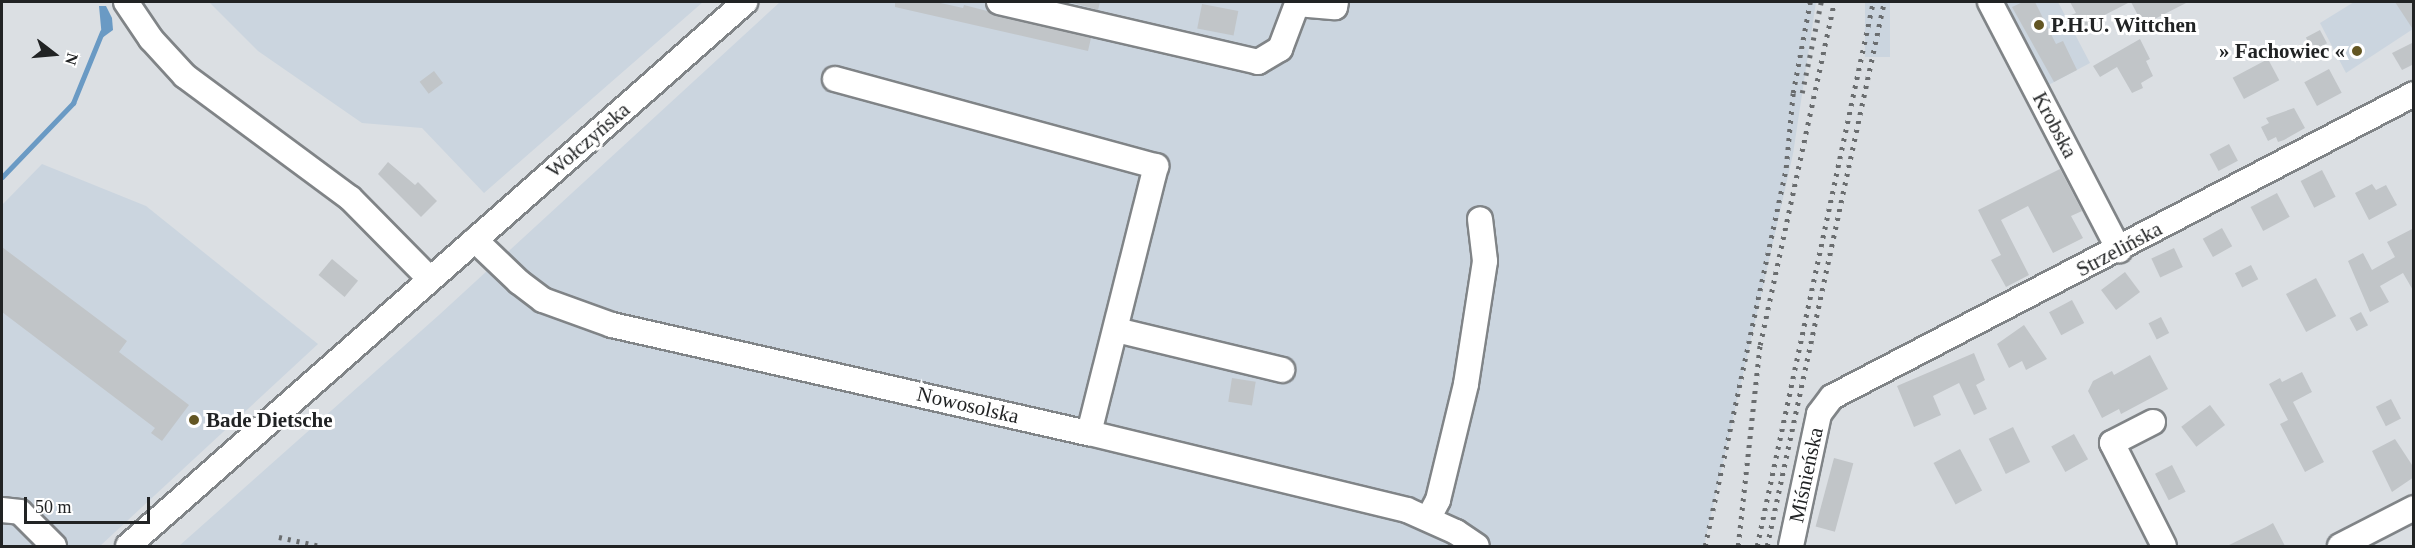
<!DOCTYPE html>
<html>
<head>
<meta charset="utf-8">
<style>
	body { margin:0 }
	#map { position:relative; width:2415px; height:548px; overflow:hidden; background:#dbdfe3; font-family:"Times New Roman",serif }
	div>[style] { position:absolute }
	.built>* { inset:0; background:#cbd5df; transform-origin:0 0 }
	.water>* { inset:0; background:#6a9ac4 }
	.stream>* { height:5px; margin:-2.5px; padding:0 2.5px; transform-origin:2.5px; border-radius:2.5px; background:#6a9ac4 }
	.building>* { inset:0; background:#c1c5c8; transform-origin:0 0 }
	.roads { filter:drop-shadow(2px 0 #808487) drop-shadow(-2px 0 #808487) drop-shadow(0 2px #808487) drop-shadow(0 -2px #808487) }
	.minor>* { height:24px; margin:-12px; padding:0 12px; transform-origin:12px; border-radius:12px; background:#fff }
	.rail>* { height:4.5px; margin-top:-2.25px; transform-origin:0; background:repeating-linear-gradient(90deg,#6a6d6f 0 3px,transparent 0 9px) }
	.dots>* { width:16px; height:16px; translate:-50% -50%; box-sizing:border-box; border:3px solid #fff; border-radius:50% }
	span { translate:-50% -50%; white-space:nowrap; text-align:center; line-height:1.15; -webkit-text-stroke:6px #fff; paint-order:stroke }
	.poi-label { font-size:21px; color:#212324; font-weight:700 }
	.left { translate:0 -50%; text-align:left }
	.right { translate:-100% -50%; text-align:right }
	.street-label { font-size:21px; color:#212324 }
	.frame { position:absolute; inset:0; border:3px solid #212324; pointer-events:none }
	.north { position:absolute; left:24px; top:24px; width:60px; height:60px; -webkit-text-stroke:4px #fff; paint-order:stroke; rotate:106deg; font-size:16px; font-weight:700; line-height:24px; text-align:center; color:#212324 }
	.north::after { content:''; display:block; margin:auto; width:21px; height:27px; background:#212324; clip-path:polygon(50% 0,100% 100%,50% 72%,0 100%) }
	.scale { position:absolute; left:24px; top:497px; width:126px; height:27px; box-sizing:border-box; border:3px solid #212324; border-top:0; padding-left:8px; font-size:18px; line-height:21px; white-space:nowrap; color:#212324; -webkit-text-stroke:4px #fff; paint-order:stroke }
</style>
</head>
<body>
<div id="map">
	<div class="built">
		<div style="clip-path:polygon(209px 2px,703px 2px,484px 193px,422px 128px,362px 123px,258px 51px)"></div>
		<div style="clip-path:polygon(780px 2px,1816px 2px,1793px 154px,1704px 546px,179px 546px,439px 315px)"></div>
		<div style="left:1865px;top:2px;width:25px;height:55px"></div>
		<div style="clip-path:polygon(1995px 2px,2058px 2px,2090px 63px,2041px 89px)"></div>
		<div style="clip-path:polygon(2354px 2px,2413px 2px,2413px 29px,2346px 73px,2320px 23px)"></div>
		<div style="clip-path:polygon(42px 164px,146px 206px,318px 344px,100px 546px,2px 546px,2px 205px)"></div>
	</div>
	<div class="water">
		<div style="clip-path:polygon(99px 6px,106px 6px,112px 18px,113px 30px,102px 38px)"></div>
	</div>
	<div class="stream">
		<div style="left:2px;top:177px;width:103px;rotate:-46.2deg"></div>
		<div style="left:73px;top:103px;width:77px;rotate:-67.8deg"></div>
	</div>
	<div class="building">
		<div style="clip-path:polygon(895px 2px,936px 2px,963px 8px,964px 5px,1091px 38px,1088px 51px,895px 7px)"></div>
		<div style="clip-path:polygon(1069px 2px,1100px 2px,1098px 10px)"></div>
		<div style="clip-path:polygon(2023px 2px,2035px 2px,2056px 44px,2063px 41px,2077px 70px,2054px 82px,2012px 7px)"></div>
		<div style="clip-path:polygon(2070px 2px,2130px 2px,2091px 22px,2093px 27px,2080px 34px,2071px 15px,2076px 13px)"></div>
		<div style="clip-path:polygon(2131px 2px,2188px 2px,2143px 25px)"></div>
		<div style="clip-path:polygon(2395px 2px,2414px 2px,2414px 31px)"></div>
		<div style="left:1202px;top:4px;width:37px;height:25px;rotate:11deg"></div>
		<div style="left:2320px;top:30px;width:15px;height:16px;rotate:62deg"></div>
		<div style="clip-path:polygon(2140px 39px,2150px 59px,2146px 61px,2153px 76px,2141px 83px,2143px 88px,2132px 93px,2117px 67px,2100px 77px,2093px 66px)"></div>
		<div style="clip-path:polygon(2414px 42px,2414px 64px,2402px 70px,2392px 53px)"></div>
		<div style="left:2268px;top:59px;width:24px;height:40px;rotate:62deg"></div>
		<div style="left:2329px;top:69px;width:27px;height:28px;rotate:62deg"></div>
		<div style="left:434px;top:71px;width:15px;height:18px;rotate:53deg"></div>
		<div style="clip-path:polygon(2294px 108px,2305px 128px,2284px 140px,2278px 142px,2276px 137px,2268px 141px,2261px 127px,2269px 123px,2266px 118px)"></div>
		<div style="left:2229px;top:144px;width:19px;height:22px;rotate:62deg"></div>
		<div style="clip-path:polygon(388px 162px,415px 185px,418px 182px,437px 201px,421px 217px,378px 174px)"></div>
		<div style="clip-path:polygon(2060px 169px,2082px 211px,2071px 216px,2083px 238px,2053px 253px,2028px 206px,2001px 220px,2029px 275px,2006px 287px,1991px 260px,2001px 255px,1978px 210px)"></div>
		<div style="left:2322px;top:170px;width:30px;height:24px;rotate:63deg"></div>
		<div style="clip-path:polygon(2372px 184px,2376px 190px,2386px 185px,2397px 205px,2369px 220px,2355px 193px)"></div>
		<div style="left:2277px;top:193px;width:27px;height:30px;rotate:62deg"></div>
		<div style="left:2222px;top:228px;width:21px;height:22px;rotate:61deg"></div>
		<div style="clip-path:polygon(2414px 228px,2414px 292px,2403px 273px,2380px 286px,2389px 302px,2370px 312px,2348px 261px,2363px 253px,2372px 270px,2395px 257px,2387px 242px)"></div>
		<div style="clip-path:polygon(2px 247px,127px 341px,119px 352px,189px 405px,162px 441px,151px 433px,155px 428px,2px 312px)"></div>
		<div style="left:2174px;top:248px;width:21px;height:25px;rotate:65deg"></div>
		<div style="left:332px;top:259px;width:34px;height:21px;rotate:40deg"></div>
		<div style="left:2251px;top:265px;width:16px;height:18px;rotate:63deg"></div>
		<div style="left:2125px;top:272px;width:25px;height:30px;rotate:53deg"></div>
		<div style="left:2316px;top:278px;width:43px;height:34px;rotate:62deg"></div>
		<div style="left:2072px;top:300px;width:26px;height:26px;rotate:62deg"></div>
		<div style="left:2361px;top:312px;width:15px;height:13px;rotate:62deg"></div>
		<div style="left:2161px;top:317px;width:18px;height:14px;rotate:63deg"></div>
		<div style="clip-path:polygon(2024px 325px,2047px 359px,2026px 370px,2022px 361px,2009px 368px,1997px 344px)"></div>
		<div style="clip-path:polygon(1974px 353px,1985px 380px,1976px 385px,1987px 409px,1974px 415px,1959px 383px,1933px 396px,1941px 415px,1914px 427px,1897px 386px)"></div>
		<div style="clip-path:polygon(2150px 355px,2168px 389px,2121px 414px,2119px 409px,2102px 418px,2088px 391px,2093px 381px,2112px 371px,2114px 375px)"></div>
		<div style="clip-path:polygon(2302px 372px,2312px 392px,2293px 402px,2324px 462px,2305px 472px,2280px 424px,2288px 420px,2269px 384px,2280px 378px,2282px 382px)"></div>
		<div style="left:1232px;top:378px;width:24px;height:24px;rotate:9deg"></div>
		<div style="left:2391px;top:399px;width:22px;height:17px;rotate:63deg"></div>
		<div style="left:2210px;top:405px;width:25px;height:36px;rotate:53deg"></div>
		<div style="left:2013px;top:427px;width:39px;height:27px;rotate:64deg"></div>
		<div style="left:2074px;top:434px;width:29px;height:26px;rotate:61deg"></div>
		<div style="clip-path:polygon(2395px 439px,2414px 468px,2414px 477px,2392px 492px,2372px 451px)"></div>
		<div style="left:1960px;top:449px;width:47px;height:30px;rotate:62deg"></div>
		<div style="left:1834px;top:458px;width:20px;height:71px;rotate:15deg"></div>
		<div style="left:2172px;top:465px;width:30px;height:19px;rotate:63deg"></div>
		<div style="clip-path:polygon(2273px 523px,2285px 546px,2227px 546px,2266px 527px)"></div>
	</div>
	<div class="roads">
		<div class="minor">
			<div style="left:126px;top:2px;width:45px;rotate:56deg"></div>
			<div style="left:151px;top:39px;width:50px;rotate:47.4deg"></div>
			<div style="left:185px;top:76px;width:205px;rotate:36.5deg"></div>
			<div style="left:350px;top:198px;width:114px;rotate:45.4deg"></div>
			<div style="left:999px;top:2px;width:266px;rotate:13deg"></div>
			<div style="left:1258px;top:62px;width:26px;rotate:-31deg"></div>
			<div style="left:1280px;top:49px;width:48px;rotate:-69.3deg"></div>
			<div style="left:1297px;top:4px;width:38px;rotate:5deg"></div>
			<div style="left:1335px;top:7px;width:5px;rotate:-79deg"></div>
			<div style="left:1990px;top:2px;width:280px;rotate:62.5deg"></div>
			<div style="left:835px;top:79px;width:333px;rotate:15.2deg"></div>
			<div style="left:1156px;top:166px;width:275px;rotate:104.1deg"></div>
			<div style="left:475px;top:240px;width:61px;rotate:43.7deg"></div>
			<div style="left:519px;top:282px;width:30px;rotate:37deg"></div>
			<div style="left:543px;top:300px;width:73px;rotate:19.9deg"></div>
			<div style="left:612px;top:325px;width:489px;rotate:12.8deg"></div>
			<div style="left:1089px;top:433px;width:327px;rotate:13.6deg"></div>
			<div style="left:1407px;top:510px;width:54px;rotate:24.2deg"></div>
			<div style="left:1456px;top:532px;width:25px;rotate:34deg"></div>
			<div style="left:1116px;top:330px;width:171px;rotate:13.5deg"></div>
			<div style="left:2153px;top:422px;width:46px;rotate:152.9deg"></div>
			<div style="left:2112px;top:443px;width:115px;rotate:63.2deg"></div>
			<div style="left:2px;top:510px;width:18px;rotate:6deg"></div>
			<div style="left:20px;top:512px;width:48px;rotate:45deg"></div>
			<div style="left:1428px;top:519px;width:21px;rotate:-62deg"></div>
			<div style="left:1438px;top:500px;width:119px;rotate:-76.4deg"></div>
			<div style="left:1466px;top:384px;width:124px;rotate:-81.2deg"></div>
			<div style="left:1485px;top:261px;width:42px;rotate:-96.8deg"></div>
			<div style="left:128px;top:546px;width:823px;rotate:-41.4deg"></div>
			<div style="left:1791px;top:546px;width:135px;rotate:-78deg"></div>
			<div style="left:1819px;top:414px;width:21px;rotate:-53deg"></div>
			<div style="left:1832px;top:397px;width:656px;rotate:-27.5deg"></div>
			<div style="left:2340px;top:546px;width:83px;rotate:-27.2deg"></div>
		</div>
	</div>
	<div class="rail">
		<div style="left:1802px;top:93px;width:93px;rotate:-78.2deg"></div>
		<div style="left:279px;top:537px;width:42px;rotate:12.4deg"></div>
		<div style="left:1705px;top:546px;width:387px;rotate:-77.9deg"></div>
		<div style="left:1786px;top:168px;width:75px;rotate:-84.7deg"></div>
		<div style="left:1793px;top:93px;width:93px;rotate:-79.4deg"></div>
		<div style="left:1738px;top:546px;width:202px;rotate:-83.8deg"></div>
		<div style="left:1760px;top:345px;width:351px;rotate:-77.8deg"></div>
		<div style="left:1757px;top:546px;width:556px;rotate:-77.96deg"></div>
		<div style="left:1767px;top:546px;width:556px;rotate:-77.86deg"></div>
	</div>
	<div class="dots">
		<div style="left:2039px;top:25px;background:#635623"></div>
		<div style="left:2357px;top:51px;background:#635623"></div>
		<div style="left:194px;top:420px;background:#635623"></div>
	</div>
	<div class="poi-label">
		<span class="left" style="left:2051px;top:25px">P.H.U. Wittchen</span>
		<span class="right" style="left:2345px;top:51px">» Fachowiec «</span>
		<span class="left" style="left:206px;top:420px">Bade Dietsche</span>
	</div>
	<div class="street-label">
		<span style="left:2055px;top:125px;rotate:62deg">Krobska</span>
		<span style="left:588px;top:140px;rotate:-41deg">Wołczyńska</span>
		<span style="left:2119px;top:249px;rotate:-28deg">Strzelińska</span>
		<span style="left:968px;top:405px;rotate:13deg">Nowosolska</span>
		<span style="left:1806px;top:475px;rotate:-78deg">Miśnieńska</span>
	</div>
	<div class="frame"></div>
	<div class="north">N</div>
	<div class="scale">50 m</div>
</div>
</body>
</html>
